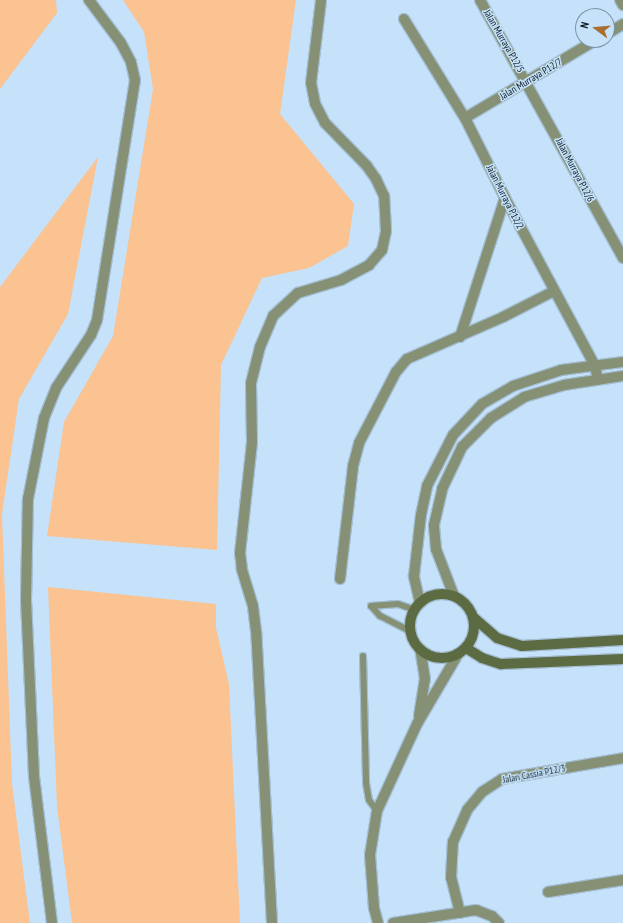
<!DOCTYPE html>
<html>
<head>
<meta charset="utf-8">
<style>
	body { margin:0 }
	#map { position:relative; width:623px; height:923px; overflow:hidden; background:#c5e2fa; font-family:"PT Sans Narrow",sans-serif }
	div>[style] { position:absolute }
	.green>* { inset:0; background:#fac391 }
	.roads { filter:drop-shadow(1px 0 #a4bfd4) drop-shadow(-1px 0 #a4bfd4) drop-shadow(0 1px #a4bfd4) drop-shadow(0 -1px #a4bfd4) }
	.lane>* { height:6px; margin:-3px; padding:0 3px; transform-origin:3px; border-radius:3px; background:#869074 }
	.street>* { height:10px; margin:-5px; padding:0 5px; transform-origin:5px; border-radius:5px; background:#869074 }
	.secondary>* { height:10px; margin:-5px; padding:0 5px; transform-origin:5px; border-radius:5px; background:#5d6b42 }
	.secondary>.ring { margin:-5px; padding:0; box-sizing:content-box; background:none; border:10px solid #5d6b42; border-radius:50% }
	span { translate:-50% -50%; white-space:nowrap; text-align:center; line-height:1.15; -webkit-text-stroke:3px #c5e2fa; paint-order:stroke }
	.street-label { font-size:10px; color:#0f1d27 }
	.north { position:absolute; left:575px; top:8px; width:40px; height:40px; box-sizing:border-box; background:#c5e2fa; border:1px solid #7c93a6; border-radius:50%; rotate:286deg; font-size:11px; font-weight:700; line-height:16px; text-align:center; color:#0f1d27 }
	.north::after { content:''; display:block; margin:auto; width:14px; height:18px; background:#aa6e31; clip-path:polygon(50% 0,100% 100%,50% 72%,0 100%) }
</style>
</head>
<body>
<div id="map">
	<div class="green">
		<div style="clip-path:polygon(0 0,56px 0,57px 13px,0 89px)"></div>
		<div style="clip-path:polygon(123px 0,296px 0,280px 114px,354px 204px,348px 246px,309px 268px,262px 278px,221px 365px,217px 550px,47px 536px,64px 422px,113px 336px,153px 89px,144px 32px)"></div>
		<div style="clip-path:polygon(98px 157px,68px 314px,19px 399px,2px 514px,12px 784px,30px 923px,0 923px,0 287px)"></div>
		<div style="clip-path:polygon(48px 587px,216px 604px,216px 628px,229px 684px,240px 923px,72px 923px,57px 807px)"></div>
	</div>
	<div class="roads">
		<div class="lane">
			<div style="left:410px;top:631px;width:34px;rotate:-153deg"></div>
			<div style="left:380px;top:616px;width:13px;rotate:-132deg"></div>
			<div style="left:371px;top:606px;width:27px;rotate:-4deg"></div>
			<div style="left:398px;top:604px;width:18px;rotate:19deg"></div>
			<div style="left:363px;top:656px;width:127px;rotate:88.6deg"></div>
			<div style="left:366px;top:783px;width:17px;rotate:80deg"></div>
			<div style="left:369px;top:800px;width:14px;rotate:54deg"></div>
		</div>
		<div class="street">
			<div style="left:480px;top:0;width:295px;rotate:61deg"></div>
			<div style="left:620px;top:0;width:6px;rotate:59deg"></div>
			<div style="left:404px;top:19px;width:116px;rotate:58.4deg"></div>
			<div style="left:465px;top:118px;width:89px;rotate:63.4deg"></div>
			<div style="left:505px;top:198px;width:191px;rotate:61.8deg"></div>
			<div style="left:595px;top:366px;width:14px;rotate:78deg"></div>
			<div style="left:607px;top:34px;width:19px;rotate:-32deg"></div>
			<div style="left:465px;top:118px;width:152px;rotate:-30.8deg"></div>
			<div style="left:460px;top:337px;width:146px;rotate:-72.1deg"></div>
			<div style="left:340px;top:579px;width:114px;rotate:-83.4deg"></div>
			<div style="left:353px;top:466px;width:24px;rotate:-75deg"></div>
			<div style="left:359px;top:443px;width:80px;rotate:-62.5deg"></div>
			<div style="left:396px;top:372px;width:17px;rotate:-50deg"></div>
			<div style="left:407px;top:359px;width:105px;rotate:-23.6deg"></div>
			<div style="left:503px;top:317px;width:57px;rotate:-27deg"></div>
			<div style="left:454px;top:596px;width:50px;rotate:-111deg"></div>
			<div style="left:436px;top:549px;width:24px;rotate:-95deg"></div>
			<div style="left:434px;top:525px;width:37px;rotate:-77deg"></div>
			<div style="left:442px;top:489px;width:47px;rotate:-64.5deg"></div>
			<div style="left:462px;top:447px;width:41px;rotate:-45deg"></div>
			<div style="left:491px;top:418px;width:39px;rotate:-32deg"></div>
			<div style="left:524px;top:397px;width:42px;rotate:-16.7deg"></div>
			<div style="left:564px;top:385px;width:60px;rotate:-8.7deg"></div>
			<div style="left:420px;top:603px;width:28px;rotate:-103deg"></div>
			<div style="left:414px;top:576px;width:61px;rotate:-83.5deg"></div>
			<div style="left:421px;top:515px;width:30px;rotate:-78deg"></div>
			<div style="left:427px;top:486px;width:57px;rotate:-63deg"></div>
			<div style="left:453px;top:435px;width:42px;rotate:-46.9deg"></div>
			<div style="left:482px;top:404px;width:36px;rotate:-30deg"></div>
			<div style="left:513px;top:386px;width:51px;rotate:-18.4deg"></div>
			<div style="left:561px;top:370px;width:63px;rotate:-7.4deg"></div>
			<div style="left:419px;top:716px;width:37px;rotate:-81deg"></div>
			<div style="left:425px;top:679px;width:30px;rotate:-99deg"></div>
			<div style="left:548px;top:892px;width:76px;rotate:-9.1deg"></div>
			<div style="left:460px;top:913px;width:36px;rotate:-104deg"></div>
			<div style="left:451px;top:878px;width:36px;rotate:-87deg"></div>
			<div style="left:453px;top:842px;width:35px;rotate:-66deg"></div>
			<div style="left:467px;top:810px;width:23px;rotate:-50deg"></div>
			<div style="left:482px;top:792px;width:24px;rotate:-33deg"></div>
			<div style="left:502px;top:779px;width:123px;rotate:-9.8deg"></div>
			<div style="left:52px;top:923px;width:148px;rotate:-97deg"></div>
			<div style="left:34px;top:776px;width:177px;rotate:-92.6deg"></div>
			<div style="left:26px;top:599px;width:100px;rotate:-88.9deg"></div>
			<div style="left:28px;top:499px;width:83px;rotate:-78.8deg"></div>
			<div style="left:44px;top:418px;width:32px;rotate:-68deg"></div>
			<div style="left:56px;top:388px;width:64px;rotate:-56.6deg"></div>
			<div style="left:91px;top:335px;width:16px;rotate:-68deg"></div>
			<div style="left:97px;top:320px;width:243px;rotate:-81deg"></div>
			<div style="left:135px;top:80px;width:18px;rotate:-103deg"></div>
			<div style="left:131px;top:62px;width:21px;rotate:-118deg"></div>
			<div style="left:121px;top:43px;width:54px;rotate:-126.7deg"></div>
			<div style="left:272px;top:923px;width:292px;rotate:-93.1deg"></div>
			<div style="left:256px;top:631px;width:25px;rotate:-97deg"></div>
			<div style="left:253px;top:606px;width:39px;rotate:-107deg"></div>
			<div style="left:242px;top:569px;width:16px;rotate:-97deg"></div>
			<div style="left:240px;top:553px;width:112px;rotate:-83.8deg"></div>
			<div style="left:252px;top:442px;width:59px;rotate:-91deg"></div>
			<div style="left:251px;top:383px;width:37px;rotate:-76deg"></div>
			<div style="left:260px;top:347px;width:34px;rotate:-67deg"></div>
			<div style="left:273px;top:316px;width:34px;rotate:-43deg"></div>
			<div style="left:298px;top:293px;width:45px;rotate:-16.8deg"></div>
			<div style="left:341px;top:280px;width:32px;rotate:-28deg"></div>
			<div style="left:369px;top:265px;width:20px;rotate:-49deg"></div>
			<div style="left:382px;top:250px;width:19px;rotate:-78deg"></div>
			<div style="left:386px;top:231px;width:35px;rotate:-93deg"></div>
			<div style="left:384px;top:196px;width:19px;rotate:-115deg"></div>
			<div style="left:376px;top:179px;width:16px;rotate:-125deg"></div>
			<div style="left:367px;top:166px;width:60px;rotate:-134.3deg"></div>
			<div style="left:325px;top:123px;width:22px;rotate:-117deg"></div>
			<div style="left:315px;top:103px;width:20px;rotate:-101deg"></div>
			<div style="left:311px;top:83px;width:84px;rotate:-83.1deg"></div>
			<div style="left:378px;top:923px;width:16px;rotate:-105deg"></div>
			<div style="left:374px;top:908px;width:53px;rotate:-94.3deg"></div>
			<div style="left:370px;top:855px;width:45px;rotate:-81deg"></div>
			<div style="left:377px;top:811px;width:96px;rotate:-65.3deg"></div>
			<div style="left:417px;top:724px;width:81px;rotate:-59.6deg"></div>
			<div style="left:393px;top:923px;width:84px;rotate:-8.9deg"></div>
			<div style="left:476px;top:910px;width:17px;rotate:21deg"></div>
			<div style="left:492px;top:916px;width:10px;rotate:45deg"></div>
		</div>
		<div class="secondary">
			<div class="ring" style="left:410px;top:594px;width:54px;height:54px"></div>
			<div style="left:473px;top:617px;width:32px;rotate:41deg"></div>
			<div style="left:497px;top:638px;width:26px;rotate:18deg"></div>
			<div style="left:522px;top:646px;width:101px;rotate:-3.4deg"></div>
			<div style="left:466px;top:648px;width:19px;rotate:32deg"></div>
			<div style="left:482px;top:658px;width:20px;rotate:18deg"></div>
			<div style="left:501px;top:664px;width:122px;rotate:-2.3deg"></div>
		</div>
	</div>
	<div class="street-label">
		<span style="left:504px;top:41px;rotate:60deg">Jalan Murraya P12/5</span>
		<span style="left:531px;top:79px;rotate:-31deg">Jalan Murraya P12/7</span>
		<span style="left:575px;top:170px;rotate:62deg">Jalan Murraya P12/6</span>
		<span style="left:505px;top:197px;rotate:63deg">Jalan Murraya P12/2</span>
		<span style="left:534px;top:774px;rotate:-11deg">Jalan Cassia P12/3</span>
	</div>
	<div class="north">N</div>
</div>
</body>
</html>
